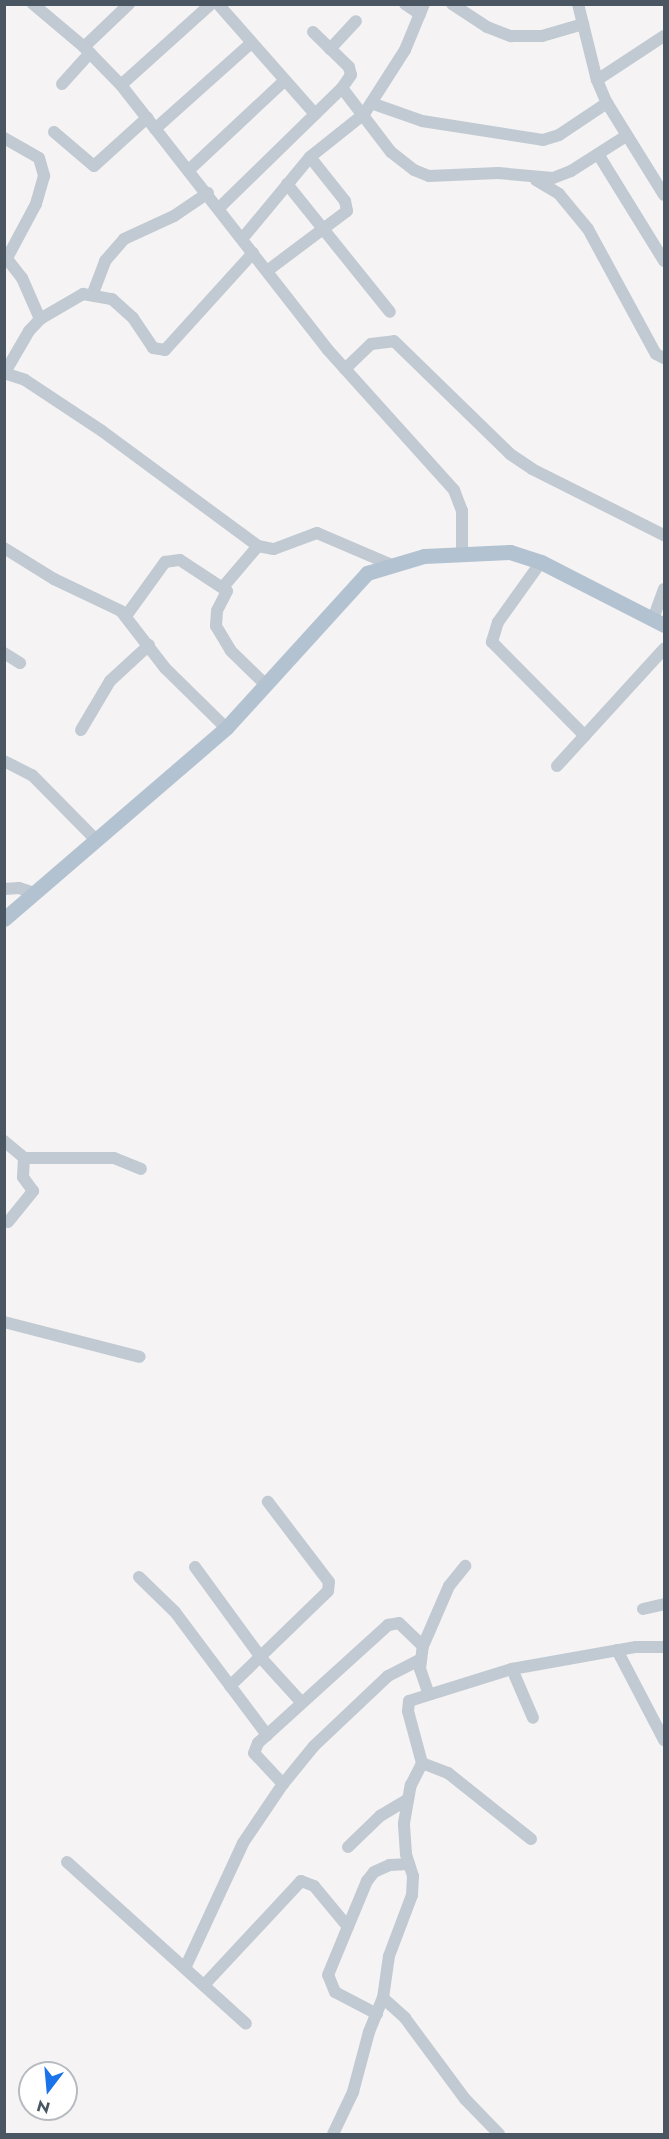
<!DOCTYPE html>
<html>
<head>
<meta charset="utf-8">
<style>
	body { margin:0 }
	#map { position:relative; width:669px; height:2139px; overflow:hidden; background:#f5f3f3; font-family:Jost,sans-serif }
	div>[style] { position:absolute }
	.minor>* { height:12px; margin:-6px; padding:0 6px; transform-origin:6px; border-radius:6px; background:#c1cad2 }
	.major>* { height:15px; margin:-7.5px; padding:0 7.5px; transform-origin:7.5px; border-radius:7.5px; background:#b3c2d1 }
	span { translate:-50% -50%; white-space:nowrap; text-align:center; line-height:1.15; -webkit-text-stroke:4.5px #fff; paint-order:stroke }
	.frame { position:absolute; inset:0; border:6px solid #4a5661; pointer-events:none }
	.north { position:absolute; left:18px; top:2061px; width:60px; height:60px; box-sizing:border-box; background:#fff; border:2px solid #b7bbc0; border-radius:50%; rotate:196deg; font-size:16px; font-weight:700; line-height:24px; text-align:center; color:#4a5661 }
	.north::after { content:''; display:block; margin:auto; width:21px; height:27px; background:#1a73e8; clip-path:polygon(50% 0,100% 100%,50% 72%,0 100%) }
</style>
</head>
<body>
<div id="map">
	<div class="minor">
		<div style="left:33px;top:4px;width:67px;rotate:40.1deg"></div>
		<div style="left:84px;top:47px;width:53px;rotate:45.8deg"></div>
		<div style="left:121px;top:85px;width:336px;rotate:52deg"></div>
		<div style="left:328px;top:350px;width:188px;rotate:48deg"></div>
		<div style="left:454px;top:490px;width:22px;rotate:69deg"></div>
		<div style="left:462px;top:511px;width:42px;rotate:90deg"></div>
		<div style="left:218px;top:4px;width:147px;rotate:48.6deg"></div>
		<div style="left:405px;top:4px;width:18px;rotate:34deg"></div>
		<div style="left:452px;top:4px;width:42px;rotate:33.3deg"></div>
		<div style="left:487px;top:27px;width:26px;rotate:21deg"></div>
		<div style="left:511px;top:36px;width:31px"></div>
		<div style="left:542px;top:36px;width:43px;rotate:-16.3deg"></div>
		<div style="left:578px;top:4px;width:78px;rotate:76deg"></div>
		<div style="left:597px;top:80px;width:25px;rotate:67deg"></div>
		<div style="left:607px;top:103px;width:108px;rotate:58.2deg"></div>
		<div style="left:313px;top:32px;width:50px;rotate:44.2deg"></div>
		<div style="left:349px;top:67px;width:8px;rotate:76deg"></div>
		<div style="left:351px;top:75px;width:16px;rotate:125deg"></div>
		<div style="left:84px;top:47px;width:62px;rotate:-43.7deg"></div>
		<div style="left:330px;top:49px;width:38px;rotate:-47deg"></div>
		<div style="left:597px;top:80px;width:80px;rotate:-33.3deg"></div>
		<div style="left:62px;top:84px;width:42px;rotate:-47.9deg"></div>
		<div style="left:121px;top:85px;width:121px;rotate:-42deg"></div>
		<div style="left:371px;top:103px;width:54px;rotate:19.4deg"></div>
		<div style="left:422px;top:121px;width:122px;rotate:8.9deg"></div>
		<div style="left:543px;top:140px;width:17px;rotate:-17deg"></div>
		<div style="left:559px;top:135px;width:58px;rotate:-33.7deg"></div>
		<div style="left:155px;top:129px;width:127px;rotate:-41.8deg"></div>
		<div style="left:54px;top:132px;width:52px;rotate:40.4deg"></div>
		<div style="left:94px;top:166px;width:72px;rotate:-42.2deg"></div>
		<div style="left:4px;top:138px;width:40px;rotate:29.7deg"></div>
		<div style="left:39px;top:158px;width:19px;rotate:74deg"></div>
		<div style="left:44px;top:176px;width:29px;rotate:106deg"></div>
		<div style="left:36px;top:204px;width:61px;rotate:118.2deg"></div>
		<div style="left:598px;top:154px;width:126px;rotate:58.3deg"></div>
		<div style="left:190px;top:169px;width:129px;rotate:-43.1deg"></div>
		<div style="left:536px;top:180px;width:27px;rotate:31deg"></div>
		<div style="left:559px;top:194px;width:45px;rotate:50.4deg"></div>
		<div style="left:588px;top:229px;width:142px;rotate:61.5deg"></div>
		<div style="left:656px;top:354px;width:9px;rotate:27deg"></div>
		<div style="left:287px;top:184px;width:164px;rotate:51.2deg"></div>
		<div style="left:219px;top:208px;width:172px;rotate:-44.3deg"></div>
		<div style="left:342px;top:88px;width:81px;rotate:52.6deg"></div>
		<div style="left:391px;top:152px;width:29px;rotate:38deg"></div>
		<div style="left:414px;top:170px;width:16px;rotate:22deg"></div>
		<div style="left:429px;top:176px;width:69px;rotate:-2.5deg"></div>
		<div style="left:498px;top:173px;width:55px;rotate:5.2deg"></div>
		<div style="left:553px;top:178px;width:19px;rotate:-21deg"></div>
		<div style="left:571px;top:171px;width:65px;rotate:-32.5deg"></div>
		<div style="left:242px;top:239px;width:107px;rotate:-50.3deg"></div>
		<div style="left:310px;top:157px;width:69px;rotate:-38.5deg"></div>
		<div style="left:364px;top:114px;width:76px;rotate:-57.4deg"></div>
		<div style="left:405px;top:50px;width:50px;rotate:-67.6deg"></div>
		<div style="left:4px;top:255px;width:29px;rotate:52deg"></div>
		<div style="left:22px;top:278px;width:45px;rotate:66.3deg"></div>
		<div style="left:267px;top:271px;width:100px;rotate:-36.9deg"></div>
		<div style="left:347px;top:211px;width:10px;rotate:-101deg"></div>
		<div style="left:345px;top:201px;width:56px;rotate:-128.5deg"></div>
		<div style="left:93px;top:293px;width:34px;rotate:-69deg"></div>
		<div style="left:105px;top:261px;width:29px;rotate:-49deg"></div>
		<div style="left:124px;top:239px;width:55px;rotate:-24.7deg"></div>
		<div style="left:174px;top:216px;width:41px;rotate:-34.1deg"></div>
		<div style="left:345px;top:369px;width:36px;rotate:-44deg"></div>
		<div style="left:371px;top:344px;width:23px;rotate:-7deg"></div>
		<div style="left:394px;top:341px;width:162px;rotate:44.2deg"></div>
		<div style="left:510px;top:454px;width:27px;rotate:34deg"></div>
		<div style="left:532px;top:469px;width:148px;rotate:26.6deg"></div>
		<div style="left:4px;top:373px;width:22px;rotate:18deg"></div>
		<div style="left:25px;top:380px;width:92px;rotate:33.5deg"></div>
		<div style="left:102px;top:431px;width:194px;rotate:36.4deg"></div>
		<div style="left:258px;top:546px;width:16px;rotate:11deg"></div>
		<div style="left:274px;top:549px;width:46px;rotate:-20.4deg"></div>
		<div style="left:317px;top:533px;width:82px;rotate:23.1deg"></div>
		<div style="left:4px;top:374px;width:50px;rotate:-59.8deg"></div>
		<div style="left:29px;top:331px;width:16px;rotate:-47deg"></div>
		<div style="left:40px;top:319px;width:50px;rotate:-30.2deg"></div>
		<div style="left:83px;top:294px;width:29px;rotate:10deg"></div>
		<div style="left:112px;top:299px;width:28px;rotate:42deg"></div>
		<div style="left:133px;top:318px;width:36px;rotate:56deg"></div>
		<div style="left:153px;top:348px;width:12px;rotate:9deg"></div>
		<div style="left:165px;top:350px;width:131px;rotate:-47.8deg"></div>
		<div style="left:4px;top:548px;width:59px;rotate:31.8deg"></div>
		<div style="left:54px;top:579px;width:74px;rotate:25.5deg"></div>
		<div style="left:121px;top:611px;width:72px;rotate:52.3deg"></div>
		<div style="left:165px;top:668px;width:86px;rotate:44.5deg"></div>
		<div style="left:541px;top:562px;width:74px;rotate:125.6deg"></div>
		<div style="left:498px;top:622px;width:21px;rotate:107deg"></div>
		<div style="left:492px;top:642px;width:132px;rotate:45.3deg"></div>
		<div style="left:223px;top:587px;width:54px;rotate:-49.5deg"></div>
		<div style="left:126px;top:616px;width:67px;rotate:-54.2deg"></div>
		<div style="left:165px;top:562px;width:15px;rotate:-8deg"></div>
		<div style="left:180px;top:560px;width:56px;rotate:33.4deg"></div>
		<div style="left:227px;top:591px;width:22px;rotate:117deg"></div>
		<div style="left:217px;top:611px;width:15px;rotate:94deg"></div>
		<div style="left:216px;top:626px;width:29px;rotate:59deg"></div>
		<div style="left:231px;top:651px;width:50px;rotate:44.2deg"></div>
		<div style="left:653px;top:619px;width:32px;rotate:-70deg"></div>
		<div style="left:4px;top:653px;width:19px;rotate:32deg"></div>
		<div style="left:81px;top:730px;width:57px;rotate:-59.4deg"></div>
		<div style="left:110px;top:681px;width:53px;rotate:-42.7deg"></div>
		<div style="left:4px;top:761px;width:31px;rotate:27deg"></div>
		<div style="left:32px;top:775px;width:91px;rotate:45.4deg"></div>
		<div style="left:557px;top:766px;width:159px;rotate:-47.6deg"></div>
		<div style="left:4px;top:889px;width:15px;rotate:-4deg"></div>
		<div style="left:19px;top:888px;width:16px;rotate:18deg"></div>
		<div style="left:4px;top:1141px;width:26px;rotate:40deg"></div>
		<div style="left:24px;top:1158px;width:90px"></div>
		<div style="left:114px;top:1158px;width:29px;rotate:22deg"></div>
		<div style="left:8px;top:1222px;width:40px;rotate:-51deg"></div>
		<div style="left:33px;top:1191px;width:17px;rotate:-126deg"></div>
		<div style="left:23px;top:1177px;width:19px;rotate:-87deg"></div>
		<div style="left:4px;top:1322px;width:140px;rotate:14.4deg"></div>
		<div style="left:195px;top:1567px;width:114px;rotate:53.9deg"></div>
		<div style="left:262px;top:1659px;width:59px;rotate:47.7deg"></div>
		<div style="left:139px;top:1577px;width:50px;rotate:44.2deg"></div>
		<div style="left:175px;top:1612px;width:154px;rotate:53.2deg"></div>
		<div style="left:643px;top:1609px;width:22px;rotate:-13deg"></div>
		<div style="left:617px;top:1650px;width:102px;rotate:62.4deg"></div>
		<div style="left:512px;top:1669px;width:53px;rotate:66.8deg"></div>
		<div style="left:230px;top:1686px;width:136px;rotate:-44.1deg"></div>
		<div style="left:328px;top:1591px;width:9px;rotate:-84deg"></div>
		<div style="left:329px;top:1582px;width:101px;rotate:-127.3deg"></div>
		<div style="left:428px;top:1692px;width:24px;rotate:-109deg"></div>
		<div style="left:420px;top:1669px;width:23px;rotate:-83deg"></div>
		<div style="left:423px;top:1646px;width:65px;rotate:-66.6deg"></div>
		<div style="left:449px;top:1586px;width:26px;rotate:-51deg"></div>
		<div style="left:422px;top:1763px;width:28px;rotate:21deg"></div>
		<div style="left:448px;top:1773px;width:106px;rotate:38.5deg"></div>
		<div style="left:283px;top:1784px;width:42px;rotate:-133.1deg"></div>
		<div style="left:254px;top:1753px;width:11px;rotate:-68deg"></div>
		<div style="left:258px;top:1743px;width:176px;rotate:-42.2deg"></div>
		<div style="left:388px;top:1625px;width:11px;rotate:-10deg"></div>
		<div style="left:399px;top:1623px;width:33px;rotate:44deg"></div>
		<div style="left:348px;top:1847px;width:45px;rotate:-44.1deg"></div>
		<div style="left:380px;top:1816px;width:31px;rotate:-31deg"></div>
		<div style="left:67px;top:1862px;width:241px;rotate:42.1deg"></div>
		<div style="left:186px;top:1966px;width:136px;rotate:-65.1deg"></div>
		<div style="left:243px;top:1843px;width:71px;rotate:-55.9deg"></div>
		<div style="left:283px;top:1784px;width:49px;rotate:-50.8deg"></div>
		<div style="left:314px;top:1746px;width:102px;rotate:-43.4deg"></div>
		<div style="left:388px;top:1676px;width:36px;rotate:-27deg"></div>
		<div style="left:205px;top:1984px;width:141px;rotate:-47deg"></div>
		<div style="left:301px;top:1881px;width:14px;rotate:21deg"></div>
		<div style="left:314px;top:1886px;width:53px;rotate:50.3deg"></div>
		<div style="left:383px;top:1998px;width:30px;rotate:42deg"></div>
		<div style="left:405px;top:2018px;width:101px;rotate:53.5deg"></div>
		<div style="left:465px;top:2099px;width:49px;rotate:45.8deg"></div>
		<div style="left:377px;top:2014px;width:47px;rotate:-152.4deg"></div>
		<div style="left:335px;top:1992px;width:18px;rotate:-112deg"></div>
		<div style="left:328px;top:1975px;width:102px;rotate:-67.5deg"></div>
		<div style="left:367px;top:1881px;width:11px;rotate:-52deg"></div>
		<div style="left:374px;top:1872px;width:17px;rotate:-24deg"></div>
		<div style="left:390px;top:1865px;width:19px;rotate:-3deg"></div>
		<div style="left:333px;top:2134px;width:47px;rotate:-64.5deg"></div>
		<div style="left:353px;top:2092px;width:62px;rotate:-75.1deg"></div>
		<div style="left:369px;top:2032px;width:37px;rotate:-68deg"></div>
		<div style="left:383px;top:1998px;width:42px;rotate:-81.9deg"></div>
		<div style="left:389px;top:1956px;width:65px;rotate:-69.3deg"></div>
		<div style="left:412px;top:1895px;width:19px;rotate:-87deg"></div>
		<div style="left:413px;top:1876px;width:23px;rotate:-108deg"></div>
		<div style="left:406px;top:1854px;width:31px;rotate:-94deg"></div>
		<div style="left:404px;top:1823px;width:39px;rotate:-80deg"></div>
		<div style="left:411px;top:1785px;width:25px;rotate:-63deg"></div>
		<div style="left:422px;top:1763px;width:54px;rotate:-105.1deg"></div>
		<div style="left:408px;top:1711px;width:10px;rotate:-84deg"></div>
		<div style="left:409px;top:1701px;width:108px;rotate:-17.3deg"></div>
		<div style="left:512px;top:1669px;width:126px;rotate:-10.1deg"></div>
		<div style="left:636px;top:1647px;width:28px"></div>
	</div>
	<div class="major">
		<div style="left:4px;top:919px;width:293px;rotate:-40.7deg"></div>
		<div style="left:226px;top:728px;width:210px;rotate:-47.7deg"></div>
		<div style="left:367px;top:573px;width:59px;rotate:-16.6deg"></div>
		<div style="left:424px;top:556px;width:86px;rotate:-2.7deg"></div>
		<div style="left:510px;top:552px;width:33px;rotate:18deg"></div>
		<div style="left:541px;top:562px;width:138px;rotate:27.1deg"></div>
	</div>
	<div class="frame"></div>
	<div class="north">N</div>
</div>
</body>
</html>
